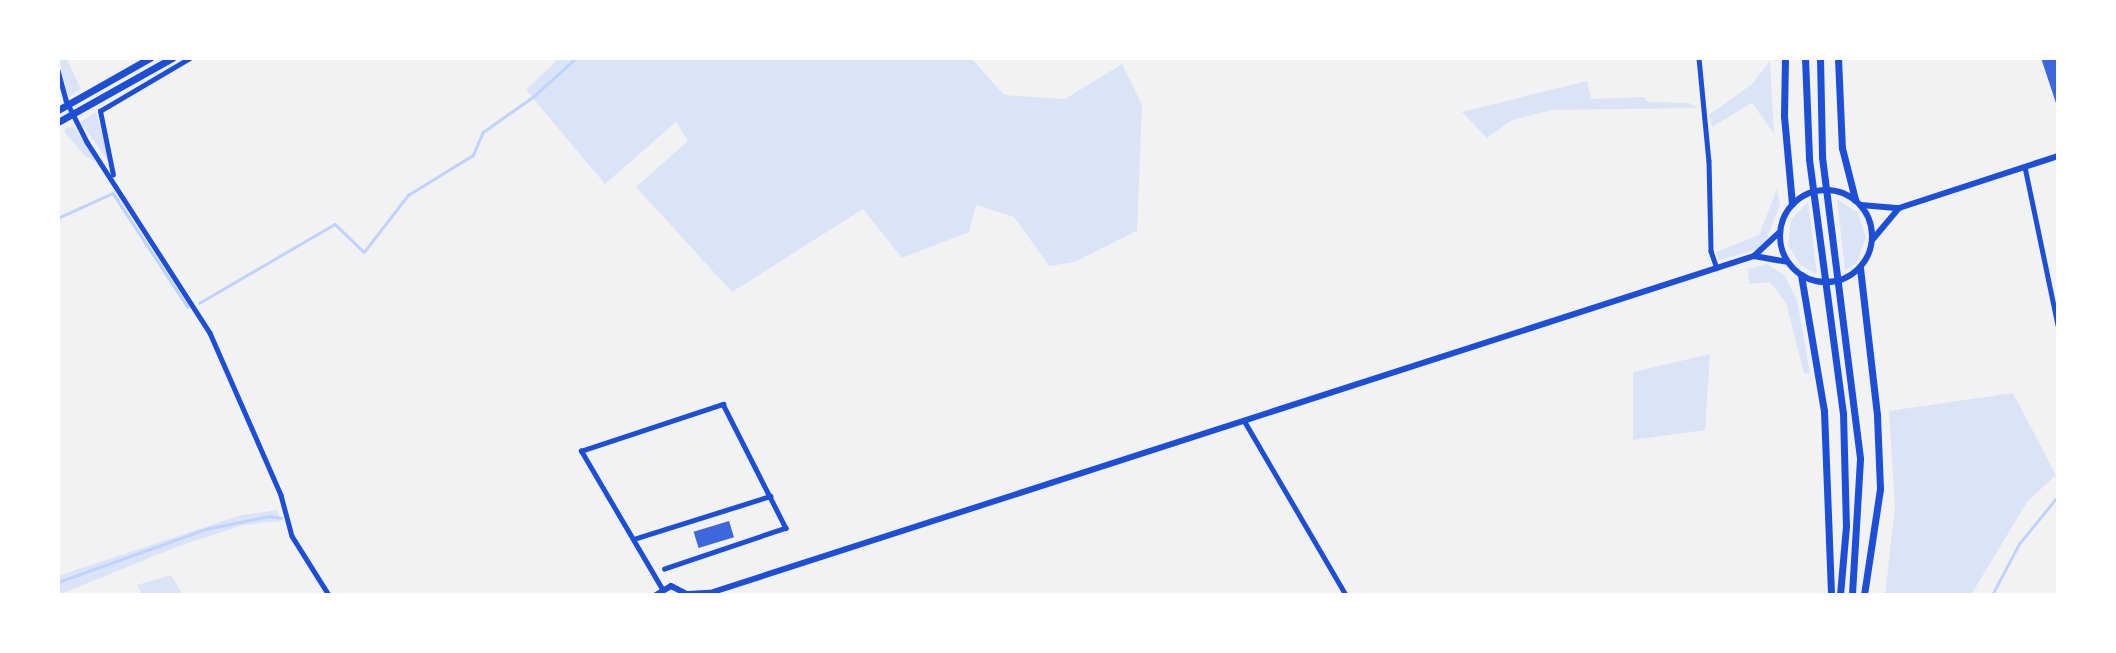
<!DOCTYPE html>
<html>
<head>
<meta charset="utf-8">
<style>
	body { margin:0 }
	#map { position:relative; width:2116px; height:653px; overflow:hidden; background:#f2f2f2; font-family:Commissioner,sans-serif }
	div>[style] { position:absolute }
	.green>* { inset:0; background:#dbe4f7 }
	.stream>* { height:2.5px; margin:-1.25px; padding:0 1.25px; transform-origin:1.25px; border-radius:1.25px; background:#bfd3fe }
	.building>* { inset:0; background:#3d67dc; transform-origin:0 0 }
	.minor>* { height:4.5px; margin:-2.25px; padding:0 2.25px; transform-origin:2.25px; border-radius:2.25px; background:#1d4ed8 }
	.secondary>* { height:6px; margin:-3px; padding:0 3px; transform-origin:3px; border-radius:3px; background:#1d4ed8 }
	.secondary>.ring { margin:-3px; padding:0; box-sizing:content-box; background:none; border:6px solid #1d4ed8; border-radius:50% }
	.primary>* { height:7px; margin:-3.5px; padding:0 3.5px; transform-origin:3.5px; border-radius:3.5px; background:#1d4ed8 }
	.trunk>* { height:7px; margin:-3.5px; padding:0 3.5px; transform-origin:3.5px; border-radius:3.5px; background:#1d4ed8 }
	span { translate:-50% -50%; white-space:nowrap; text-align:center; line-height:1.15; -webkit-text-stroke:5px #fff; paint-order:stroke }
	.frame { position:absolute; inset:0; border:60px solid #fff; pointer-events:none }
</style>
</head>
<body>
<div id="map">
	<div class="green">
		<div style="clip-path:polygon(66px 58px,81px 89px,68px 97px,59px 59px)"></div>
		<div style="clip-path:polygon(559px 58px,971px 58px,1004px 95px,1065px 99px,1122px 64px,1142px 105px,1137px 231px,1075px 262px,1049px 266px,1014px 217px,976px 205px,969px 232px,902px 258px,863px 209px,732px 292px,636px 187px,688px 141px,676px 122px,605px 184px,526px 90px)"></div>
		<div style="clip-path:polygon(1770px 61px,1774px 134px,1752px 103px,1712px 127px,1709px 115px,1752px 84px)"></div>
		<div style="clip-path:polygon(1587px 81px,1591px 99px,1645px 97px,1648px 102px,1689px 103px,1699px 108px,1552px 110px,1512px 120px,1487px 138px,1462px 112px)"></div>
		<div style="clip-path:polygon(96px 112px,106px 148px,109px 162px,80px 122px)"></div>
		<div style="clip-path:polygon(74px 127px,93px 155px,96px 162px,86px 157px,65px 133px,65px 128px)"></div>
		<div style="clip-path:polygon(1777px 189px,1780px 204px,1767px 239px,1758px 249px,1719px 260px,1716px 252px,1759px 235px)"></div>
		<div style="clip-path:polygon(1837px 199px,1857px 212px,1866px 237px,1857px 262px,1845px 271px)"></div>
		<div style="clip-path:polygon(1808px 202px,1817px 274px,1801px 266px,1788px 245px,1791px 220px)"></div>
		<div style="clip-path:polygon(1767px 264px,1784px 275px,1797px 300px,1810px 373px,1804px 374px,1786px 303px,1770px 282px,1749px 284px,1748px 269px)"></div>
		<div style="clip-path:polygon(1710px 354px,1705px 430px,1633px 440px,1633px 372px)"></div>
		<div style="clip-path:polygon(2013px 393px,2056px 475px,2027px 502px,1971px 595px,1885px 595px,1895px 506px,1889px 411px)"></div>
		<div style="clip-path:polygon(277px 510px,281px 521px,243px 525px,179px 546px,58px 595px,58px 576px,241px 515px)"></div>
		<div style="clip-path:polygon(171px 575px,183px 595px,143px 595px,137px 585px)"></div>
	</div>
	<div class="stream">
		<div style="left:58px;top:218px;width:60px;rotate:-24.4deg"></div>
		<div style="left:113px;top:193px;width:136px;rotate:56.7deg"></div>
		<div style="left:199px;top:303px;width:157px;rotate:-30.2deg"></div>
		<div style="left:335px;top:224px;width:40px;rotate:44deg"></div>
		<div style="left:364px;top:252px;width:72px;rotate:-52.3deg"></div>
		<div style="left:408px;top:195px;width:76px;rotate:-31.6deg"></div>
		<div style="left:473px;top:155px;width:25px;rotate:-67deg"></div>
		<div style="left:483px;top:132px;width:62px;rotate:-35.2deg"></div>
		<div style="left:534px;top:96px;width:57px;rotate:-42.1deg"></div>
		<div style="left:58px;top:582px;width:157px;rotate:-19.7deg"></div>
		<div style="left:206px;top:529px;width:64px;rotate:-11.7deg"></div>
		<div style="left:269px;top:516px;width:12px;rotate:9deg"></div>
		<div style="left:1992px;top:595px;width:58px;rotate:-62.1deg"></div>
		<div style="left:2019px;top:544px;width:62px;rotate:-50.9deg"></div>
	</div>
	<div class="building">
		<div style="clip-path:polygon(2041px 58px,2058px 58px,2058px 109px)"></div>
		<div style="left:729px;top:521px;width:17px;height:37px;rotate:73deg"></div>
	</div>
	<div class="minor">
		<div style="left:1699px;top:58px;width:103px;rotate:84.5deg"></div>
		<div style="left:1709px;top:161px;width:90px;rotate:88.7deg"></div>
		<div style="left:1711px;top:251px;width:18px;rotate:71deg"></div>
		<div style="left:58px;top:70px;width:31px;rotate:75deg"></div>
		<div style="left:66px;top:100px;width:47px;rotate:63.4deg"></div>
		<div style="left:87px;top:142px;width:227px;rotate:57.2deg"></div>
		<div style="left:210px;top:333px;width:177px;rotate:66.3deg"></div>
		<div style="left:281px;top:495px;width:42px;rotate:75deg"></div>
		<div style="left:292px;top:536px;width:70px;rotate:57.9deg"></div>
		<div style="left:2025px;top:167px;width:161px;rotate:78.2deg"></div>
		<div style="left:113px;top:175px;width:65px;rotate:-101.5deg"></div>
		<div style="left:100px;top:111px;width:104px;rotate:-30.5deg"></div>
		<div style="left:1245px;top:422px;width:200px;rotate:59.7deg"></div>
		<div style="left:634px;top:539px;width:143px;rotate:-17.5deg"></div>
		<div style="left:662px;top:589px;width:160px;rotate:-120.4deg"></div>
		<div style="left:581px;top:451px;width:150px;rotate:-18.3deg"></div>
		<div style="left:723px;top:404px;width:139px;rotate:63.1deg"></div>
		<div style="left:786px;top:528px;width:128px;rotate:161.3deg"></div>
	</div>
	<div class="secondary">
		<div class="ring" style="left:1780px;top:190px;width:86px;height:86px"></div>
		<div style="left:1861px;top:205px;width:38px;rotate:5deg"></div>
		<div style="left:1899px;top:208px;width:167px;rotate:-18.1deg"></div>
		<div style="left:1873px;top:239px;width:40px;rotate:-50deg"></div>
		<div style="left:1754px;top:256px;width:35px;rotate:-43deg"></div>
		<div style="left:688px;top:594px;width:22px;rotate:-3deg"></div>
		<div style="left:710px;top:593px;width:1097px;rotate:-17.89deg"></div>
		<div style="left:1754px;top:256px;width:34px;rotate:10deg"></div>
		<div style="left:656px;top:595px;width:17px;rotate:-31deg"></div>
		<div style="left:671px;top:586px;width:20px;rotate:27deg"></div>
	</div>
	<div class="primary">
		<div style="left:1785px;top:58px;width:58px;rotate:91deg"></div>
		<div style="left:1784px;top:116px;width:88px;rotate:84.8deg"></div>
		<div style="left:1805px;top:58px;width:101px;rotate:87.7deg"></div>
		<div style="left:1809px;top:159px;width:256px;rotate:82.4deg"></div>
		<div style="left:1843px;top:413px;width:113px;rotate:88.5deg"></div>
		<div style="left:1846px;top:526px;width:69px;rotate:95deg"></div>
		<div style="left:1820px;top:58px;width:99px;rotate:88.8deg"></div>
		<div style="left:1822px;top:157px;width:304px;rotate:82.8deg"></div>
		<div style="left:1860px;top:459px;width:136px;rotate:93.4deg"></div>
		<div style="left:1838px;top:58px;width:90px;rotate:87.5deg"></div>
		<div style="left:1842px;top:148px;width:53px;rotate:75.7deg"></div>
		<div style="left:1860px;top:268px;width:149px;rotate:83.4deg"></div>
		<div style="left:1877px;top:416px;width:73px;rotate:87.6deg"></div>
		<div style="left:1880px;top:489px;width:107px;rotate:98.6deg"></div>
		<div style="left:1801px;top:275px;width:138px;rotate:80.4deg"></div>
		<div style="left:1824px;top:411px;width:184px;rotate:87.8deg"></div>
	</div>
	<div class="trunk">
		<div style="left:58px;top:110px;width:106px;rotate:-29.5deg"></div>
		<div style="left:58px;top:122px;width:131px;rotate:-29.3deg"></div>
	</div>
	<div class="frame"></div>
</div>
</body>
</html>
